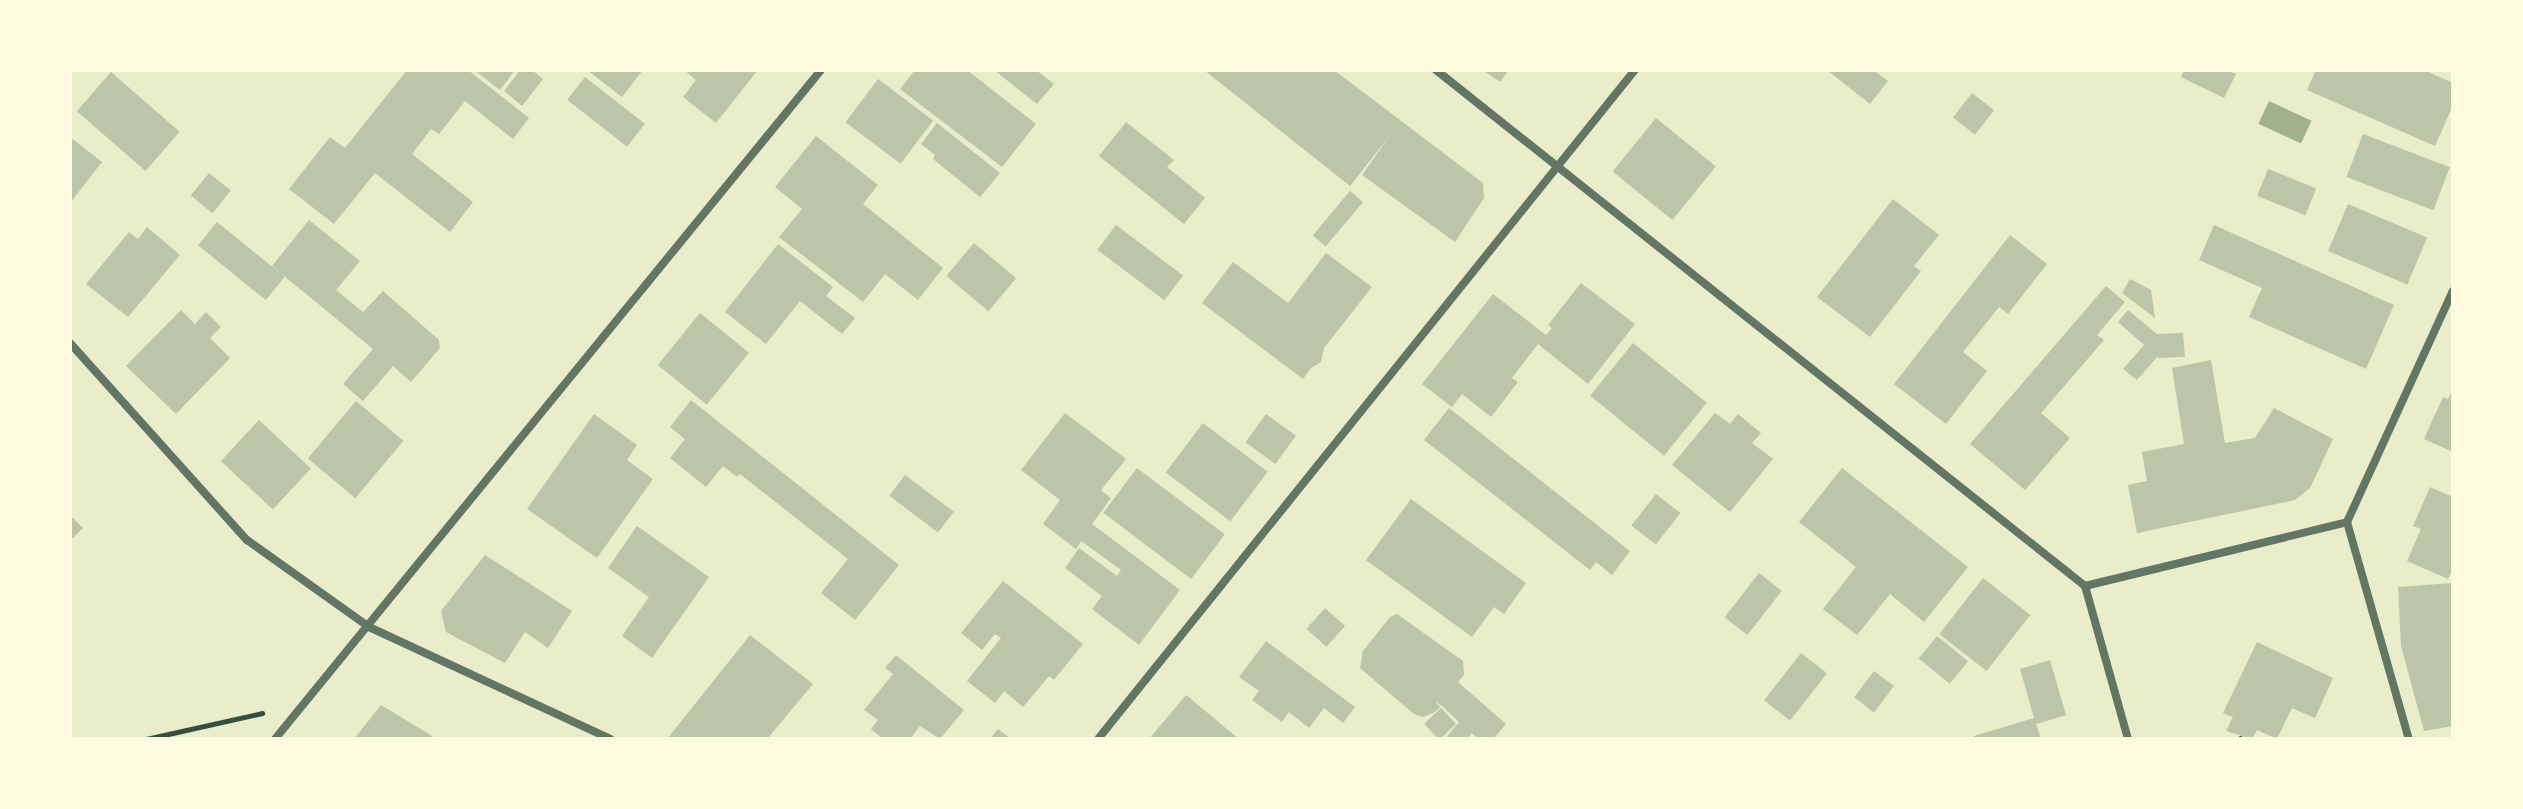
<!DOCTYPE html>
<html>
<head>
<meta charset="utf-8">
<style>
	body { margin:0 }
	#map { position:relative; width:2523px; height:809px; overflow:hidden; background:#e9edc9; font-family:Montserrat,sans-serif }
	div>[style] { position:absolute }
	.water>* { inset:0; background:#a3b18a; transform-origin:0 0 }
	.building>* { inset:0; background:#bcc5a7; transform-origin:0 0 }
	.path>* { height:5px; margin:-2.5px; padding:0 2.5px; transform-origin:2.5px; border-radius:2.5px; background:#344e41 }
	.minor>* { height:8px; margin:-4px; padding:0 4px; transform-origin:4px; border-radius:4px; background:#617663 }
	span { translate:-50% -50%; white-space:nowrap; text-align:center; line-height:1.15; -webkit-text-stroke:6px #fefae0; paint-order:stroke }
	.frame { position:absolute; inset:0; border:72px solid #fefae0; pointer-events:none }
</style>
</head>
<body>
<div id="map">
	<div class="water">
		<div style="left:2269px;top:101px;width:47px;height:25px;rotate:25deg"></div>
	</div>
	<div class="building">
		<div style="clip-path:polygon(407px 70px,468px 70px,529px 118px,513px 139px,465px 101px,439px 134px,431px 129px,412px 154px,473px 202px,450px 232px,375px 173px,334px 224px,289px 189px,330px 137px,345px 148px)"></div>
		<div style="clip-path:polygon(474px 70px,515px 70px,500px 90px)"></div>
		<div style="clip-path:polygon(520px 70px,532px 70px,543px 79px,522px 106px,504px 91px)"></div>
		<div style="clip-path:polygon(587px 70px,643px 70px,622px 97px)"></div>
		<div style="clip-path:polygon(684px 70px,758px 70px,716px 123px,683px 97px,696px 80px)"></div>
		<div style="clip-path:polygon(915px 70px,967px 70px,1036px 124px,1002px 167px,900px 89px)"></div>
		<div style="clip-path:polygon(994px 70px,1036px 70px,1054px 84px,1037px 104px)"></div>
		<div style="clip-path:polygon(1204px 70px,1334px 70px,1483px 183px,1484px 198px,1455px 242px,1362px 175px,1391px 134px,1350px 186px)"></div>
		<div style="clip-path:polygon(1483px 70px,1509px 70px,1500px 82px)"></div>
		<div style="clip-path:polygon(1827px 70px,1873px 70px,1888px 81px,1870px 104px)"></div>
		<div style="clip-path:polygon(2184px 70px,2227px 70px,2236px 74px,2224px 98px,2181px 77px)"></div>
		<div style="clip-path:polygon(2316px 70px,2424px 70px,2453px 83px,2453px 105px,2435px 146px,2307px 90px)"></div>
		<div style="left:111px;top:72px;width:91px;height:52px;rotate:41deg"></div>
		<div style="left:585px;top:77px;width:76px;height:29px;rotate:38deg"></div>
		<div style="left:878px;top:79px;width:69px;height:54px;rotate:37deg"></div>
		<div style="left:1972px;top:93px;width:28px;height:31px;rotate:38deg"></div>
		<div style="left:1656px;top:118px;width:77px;height:69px;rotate:39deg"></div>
		<div style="clip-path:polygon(1126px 122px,1174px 160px,1167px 167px,1205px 198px,1184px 224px,1099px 156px)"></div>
		<div style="clip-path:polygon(937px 123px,1000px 173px,980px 197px,933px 159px,935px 155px,921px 144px)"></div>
		<div style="left:2363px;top:134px;width:93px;height:46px;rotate:21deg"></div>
		<div style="clip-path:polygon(816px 136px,878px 185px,863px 204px,943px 268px,918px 300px,885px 274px,863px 302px,779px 237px,802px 209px,775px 187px)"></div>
		<div style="clip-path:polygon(70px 137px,102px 162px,70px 203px)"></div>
		<div style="left:2268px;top:169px;width:52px;height:29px;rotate:22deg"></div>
		<div style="left:209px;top:173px;width:28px;height:29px;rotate:39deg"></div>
		<div style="left:1350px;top:191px;width:17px;height:58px;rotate:40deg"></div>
		<div style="clip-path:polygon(1893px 199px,1939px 235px,1914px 266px,1921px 271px,1870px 337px,1817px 297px)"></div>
		<div style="left:2348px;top:204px;width:86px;height:51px;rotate:23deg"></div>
		<div style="clip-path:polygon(309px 220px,360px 261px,336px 290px,363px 312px,383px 291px,439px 340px,440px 348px,411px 382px,393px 366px,363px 401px,343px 384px,373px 349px,272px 266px)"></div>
		<div style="left:217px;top:222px;width:87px;height:30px;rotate:39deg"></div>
		<div style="left:1116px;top:225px;width:84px;height:31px;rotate:37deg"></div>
		<div style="clip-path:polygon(2214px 225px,2394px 305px,2366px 369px,2249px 317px,2262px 288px,2199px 260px)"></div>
		<div style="clip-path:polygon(147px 227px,180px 255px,128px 317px,86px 284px,129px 232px,138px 239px)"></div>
		<div style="clip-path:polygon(2010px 235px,2047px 264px,2008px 314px,1999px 307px,1963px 352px,1987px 371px,1946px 424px,1894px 384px)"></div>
		<div style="left:974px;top:243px;width:55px;height:43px;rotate:40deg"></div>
		<div style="clip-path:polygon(778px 244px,833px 287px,826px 296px,855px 318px,842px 334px,800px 301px,766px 344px,725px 312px)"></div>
		<div style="clip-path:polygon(1326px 253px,1372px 287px,1324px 348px,1321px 362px,1311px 368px,1303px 379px,1202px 303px,1233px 262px,1288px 303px)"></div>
		<div style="clip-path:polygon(2130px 279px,2151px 290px,2155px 318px,2122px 293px)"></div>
		<div style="clip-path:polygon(1581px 283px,1635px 324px,1588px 384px,1538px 344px,1512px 378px,1518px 382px,1491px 417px,1462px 394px,1452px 407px,1422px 384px,1493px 294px,1546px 335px,1552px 328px,1548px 325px)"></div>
		<div style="clip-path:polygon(2106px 286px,2125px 302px,2097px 335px,2104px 340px,2041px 413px,2070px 438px,2025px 490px,1970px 444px)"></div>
		<div style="clip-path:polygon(181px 310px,195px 324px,206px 312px,221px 327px,210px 338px,230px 358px,176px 414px,126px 366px)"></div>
		<div style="clip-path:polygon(2128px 310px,2157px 334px,2183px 333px,2185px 357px,2158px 358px,2158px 356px,2137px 380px,2123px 369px,2144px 345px,2118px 322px)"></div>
		<div style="left:700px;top:313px;width:63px;height:67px;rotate:39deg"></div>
		<div style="left:1633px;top:343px;width:95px;height:68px;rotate:39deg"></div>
		<div style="clip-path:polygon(2211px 360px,2225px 443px,2255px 438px,2274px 408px,2333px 439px,2310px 488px,2295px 500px,2137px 533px,2128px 485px,2147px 481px,2142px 452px,2184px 444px,2172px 368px)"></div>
		<div style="clip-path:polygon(2453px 388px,2453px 452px,2424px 439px,2443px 397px,2448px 399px)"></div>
		<div style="clip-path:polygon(691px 400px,899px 565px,855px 620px,821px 593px,848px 559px,740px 474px,737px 477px,723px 466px,706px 487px,670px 458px,685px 439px,670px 427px)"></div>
		<div style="left:356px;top:401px;width:62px;height:75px;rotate:40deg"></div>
		<div style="clip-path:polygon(1449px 408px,1630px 551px,1612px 575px,1596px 562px,1590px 570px,1424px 440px)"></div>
		<div style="clip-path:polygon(1065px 413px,1126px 459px,1101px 490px,1111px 498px,1092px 524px,1180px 590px,1139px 645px,1092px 609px,1102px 596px,1065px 568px,1079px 548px,1117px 576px,1121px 570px,1081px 541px,1076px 549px,1043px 524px,1060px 500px,1021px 470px)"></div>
		<div style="clip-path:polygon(1715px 413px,1730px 424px,1738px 414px,1761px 433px,1752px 443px,1773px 459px,1730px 512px,1672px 465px)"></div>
		<div style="clip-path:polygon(594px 414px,637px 445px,627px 460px,653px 479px,597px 558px,527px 509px)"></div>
		<div style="left:1266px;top:414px;width:37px;height:35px;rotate:36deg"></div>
		<div style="left:259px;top:420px;width:71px;height:56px;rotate:43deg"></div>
		<div style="left:1203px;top:423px;width:81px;height:62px;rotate:37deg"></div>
		<div style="left:1137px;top:468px;width:110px;height:56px;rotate:37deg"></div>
		<div style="clip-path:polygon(1842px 468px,1968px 567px,1924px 622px,1890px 594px,1857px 635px,1823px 609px,1856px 567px,1799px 522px)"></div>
		<div style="left:905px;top:475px;width:61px;height:26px;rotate:37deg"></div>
		<div style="clip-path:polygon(2430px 487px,2453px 497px,2453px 569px,2448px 579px,2407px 561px,2421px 529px,2413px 526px)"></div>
		<div style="left:1656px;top:494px;width:31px;height:40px;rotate:38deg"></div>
		<div style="clip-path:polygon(1411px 499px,1526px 583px,1504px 614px,1494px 607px,1472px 637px,1366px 560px)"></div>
		<div style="clip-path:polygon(70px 515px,83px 528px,70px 541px)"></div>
		<div style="clip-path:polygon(637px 526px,709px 577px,652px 658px,622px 636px,649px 597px,608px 568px)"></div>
		<div style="clip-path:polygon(485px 555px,572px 611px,548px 648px,525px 632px,505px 663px,446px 632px,441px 611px)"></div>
		<div style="left:1759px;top:573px;width:29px;height:56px;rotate:38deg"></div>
		<div style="left:1983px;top:578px;width:60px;height:71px;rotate:38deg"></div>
		<div style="clip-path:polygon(1003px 581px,1083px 644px,1054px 680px,1049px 676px,1023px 707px,1004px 691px,995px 703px,967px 681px,1001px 638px,995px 634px,982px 650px,961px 633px)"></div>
		<div style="clip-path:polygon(2453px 583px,2453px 726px,2424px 731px,2401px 646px,2398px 587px)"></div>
		<div style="left:1325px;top:608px;width:27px;height:28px;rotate:42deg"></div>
		<div style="clip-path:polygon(1397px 614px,1463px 661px,1464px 675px,1458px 682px,1506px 724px,1493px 739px,1478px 739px,1472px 733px,1467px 739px,1445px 739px,1459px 722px,1442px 706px,1435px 701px,1440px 707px,1435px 712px,1423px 717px,1414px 714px,1360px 668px,1363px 651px,1390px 617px)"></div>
		<div style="clip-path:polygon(750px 635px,813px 684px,767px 739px,667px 739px)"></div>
		<div style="left:1937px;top:636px;width:40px;height:29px;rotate:39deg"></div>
		<div style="clip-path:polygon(1266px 641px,1355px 707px,1343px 723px,1324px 708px,1309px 728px,1289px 712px,1282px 722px,1252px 700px,1259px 691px,1239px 677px)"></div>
		<div style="clip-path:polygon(2257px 642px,2333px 678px,2315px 718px,2292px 708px,2277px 739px,2257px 730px,2252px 739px,2226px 731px,2233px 717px,2223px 713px)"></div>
		<div style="left:1801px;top:653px;width:33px;height:60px;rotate:38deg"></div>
		<div style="clip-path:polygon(896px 655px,964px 710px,940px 739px,920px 726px,910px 739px,883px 739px,871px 729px,878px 720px,864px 710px,893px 674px,885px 668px)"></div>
		<div style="clip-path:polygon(2050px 660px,2066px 715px,2036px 724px,2041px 739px,1975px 739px,1974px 736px,2034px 718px,2020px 669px)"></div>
		<div style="left:1874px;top:671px;width:25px;height:33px;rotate:37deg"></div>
		<div style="clip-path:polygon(1186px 695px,1239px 739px,1149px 739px)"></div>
		<div style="clip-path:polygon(381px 705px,429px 734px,436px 739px,354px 739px)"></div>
		<div style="left:1441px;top:708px;width:22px;height:23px;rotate:47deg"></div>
		<div style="clip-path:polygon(998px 729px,1011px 739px,990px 739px)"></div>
	</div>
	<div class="path">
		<div style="left:146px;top:739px;width:119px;rotate:-12.6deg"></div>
		<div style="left:2240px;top:739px;width:1px;rotate:-90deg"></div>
	</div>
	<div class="minor">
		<div style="left:1436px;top:70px;width:829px;rotate:38.49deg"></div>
		<div style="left:70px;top:343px;width:265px;rotate:48.1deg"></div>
		<div style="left:247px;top:540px;width:150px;rotate:35.5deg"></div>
		<div style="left:369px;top:627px;width:266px;rotate:24.9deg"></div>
		<div style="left:2347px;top:522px;width:254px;rotate:-65.4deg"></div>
		<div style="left:2347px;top:522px;width:226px;rotate:74.1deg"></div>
		<div style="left:275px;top:739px;width:864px;rotate:-50.78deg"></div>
		<div style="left:1098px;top:739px;width:858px;rotate:-51.25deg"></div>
		<div style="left:2128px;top:739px;width:159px;rotate:-105.7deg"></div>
		<div style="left:2085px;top:586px;width:270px;rotate:-13.7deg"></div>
	</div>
	<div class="frame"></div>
</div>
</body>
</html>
